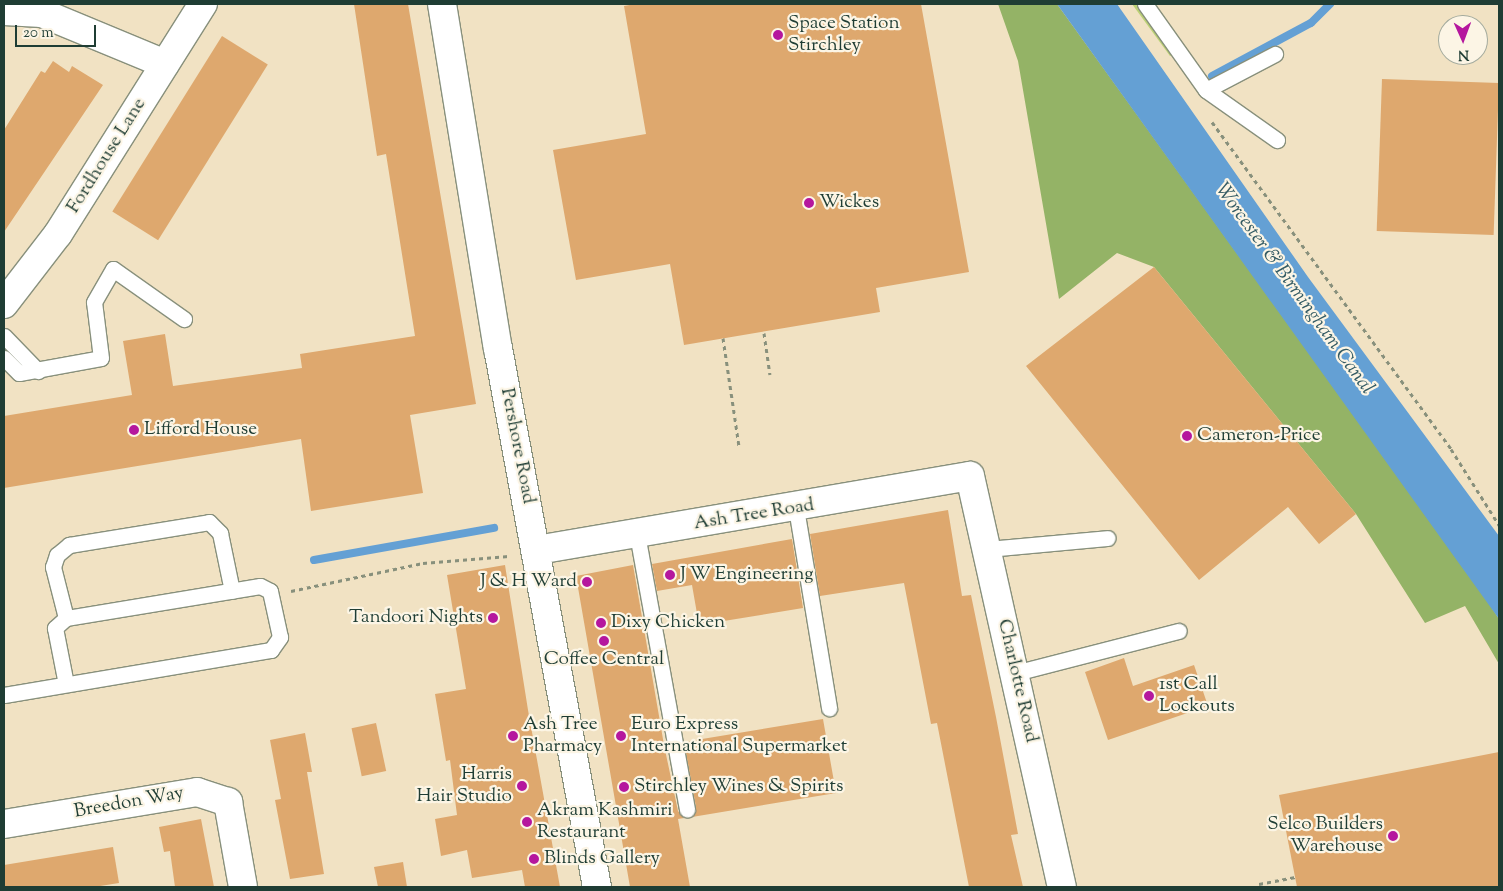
<!DOCTYPE html>
<html>
<head>
<meta charset="utf-8">
<style>
	body { margin:0 }
	#map { position:relative; width:1503px; height:891px; overflow:hidden; background:#f1e2c3; font-family:"Sorts Mill Goudy",serif }
	div>[style] { position:absolute }
	.green>* { inset:0; background:#bbd175 }
	.forest>* { inset:0; background:#94b366 }
	.water>* { inset:0; background:#64a0d4 }
	.stream>* { height:8px; margin:-4px; padding:0 4px; transform-origin:4px; border-radius:4px; background:#64a0d4 }
	.building>* { inset:0; background:#dea86e; transform-origin:0 0 }
	.path>* { height:3px; margin-top:-1.5px; transform-origin:0; background:repeating-linear-gradient(90deg,#88907c 0 4px,transparent 0 8px) }
	.roads { filter:drop-shadow(1px 0 #88907c) drop-shadow(-1px 0 #88907c) drop-shadow(0 1px #88907c) drop-shadow(0 -1px #88907c) }
	.lane>* { height:15px; margin:-7.5px; padding:0 7.5px; transform-origin:7.5px; border-radius:7.5px; background:#fff }
	.street>* { height:28px; margin:-14px; padding:0 14px; transform-origin:14px; border-radius:14px; background:#fff }
	.primary>* { height:28px; margin:-14px; padding:0 14px; transform-origin:14px; border-radius:14px; background:#fff }
	.dots>* { width:14px; height:14px; translate:-50% -50%; box-sizing:border-box; border:2px solid #fcf5e5; border-radius:50% }
	span { translate:-50% -50%; white-space:nowrap; text-align:center; line-height:1.15; -webkit-text-stroke:4.5px #fcf5e5; paint-order:stroke }
	.poi-label { font-size:19px; color:#1f3d34 }
	.left { translate:0 -50%; text-align:left }
	.right { translate:-100% -50%; text-align:right }
	.street-label { font-size:19px; color:#1f3d34 }
	.water-label { font-size:20px; color:#345b64; font-style:italic }
	.frame { position:absolute; inset:0; border:5px solid #1f3d34; pointer-events:none }
	.north { position:absolute; left:1438px; top:15px; width:50px; height:50px; box-sizing:border-box; background:#fcf5e5; border:1px solid #a4ab9e; border-radius:50%; rotate:178deg; font-size:14px; font-weight:700; line-height:20px; text-align:center; color:#1f3d34 }
	.north::after { content:''; display:block; margin:auto; width:18px; height:22px; background:#b5179e; clip-path:polygon(50% 0,100% 100%,50% 72%,0 100%) }
	.scale { position:absolute; left:15px; top:25px; width:81px; height:22px; box-sizing:border-box; border:2px solid #1f3d34; border-top:0; padding-left:6px; font-size:15px; line-height:18px; white-space:nowrap; color:#1f3d34; -webkit-text-stroke:4px #fcf5e5; paint-order:stroke }
</style>
</head>
<body>
<div id="map">
	<div class="green">
		<div style="clip-path:polygon(1132px 4px,1143px 4px,1180px 52px,1170px 56px)"></div>
	</div>
	<div class="forest">
		<div style="clip-path:polygon(998px 4px,1057px 4px,1480px 590px,1499px 619px,1499px 664px,1465px 606px,1425px 623px,1356px 514px,1154px 267px,1117px 253px,1059px 299px,1018px 61px)"></div>
	</div>
	<div class="water">
		<div style="clip-path:polygon(1057px 4px,1117px 4px,1308px 277px,1499px 536px,1499px 619px)"></div>
	</div>
	<div class="stream">
		<div style="left:1212px;top:76px;width:112px;rotate:-28.2deg"></div>
		<div style="left:1311px;top:23px;width:27px;rotate:-45deg"></div>
		<div style="left:314px;top:560px;width:183px;rotate:-10.1deg"></div>
	</div>
	<div class="building">
		<div style="clip-path:polygon(354px 4px,408px 4px,476px 404px,410px 415px,423px 493px,311px 511px,301px 439px,4px 488px,4px 416px,132px 395px,123px 341px,165px 334px,173px 386px,302px 368px,300px 354px,415px 336px,386px 154px,377px 156px)"></div>
		<div style="clip-path:polygon(635px 4px,921px 4px,969px 272px,876px 288px,880px 312px,684px 345px,670px 264px,576px 280px,553px 150px,646px 134px,624px 6px)"></div>
		<div style="left:222px;top:36px;width:54px;height:207px;rotate:32deg"></div>
		<div style="clip-path:polygon(53px 61px,69px 72px,72px 66px,103px 85px,4px 232px,4px 130px,41px 71px,45px 73px)"></div>
		<div style="left:1382px;top:79px;width:117px;height:152px;rotate:2deg"></div>
		<div style="clip-path:polygon(1154px 267px,1356px 514px,1319px 544px,1288px 507px,1199px 580px,1026px 366px)"></div>
		<div style="clip-path:polygon(948px 510px,962px 596px,971px 595px,996px 717px,1018px 834px,1011px 835px,1023px 887px,969px 887px,937px 723px,931px 724px,904px 583px,820px 596px,810px 534px)"></div>
		<div style="clip-path:polygon(792px 539px,803px 608px,699px 625px,692px 585px,657px 591px,652px 564px)"></div>
		<div style="clip-path:polygon(505px 565px,528px 710px,560px 887px,525px 887px,522px 870px,472px 878px,467px 850px,441px 856px,435px 819px,457px 815px,450px 760px,446px 761px,435px 694px,466px 689px,447px 575px)"></div>
		<div style="clip-path:polygon(633px 565px,664px 745px,678px 811px,684px 818px,678px 819px,690px 887px,630px 887px,621px 835px,576px 576px)"></div>
		<div style="clip-path:polygon(1124px 658px,1133px 686px,1194px 665px,1208px 706px,1108px 740px,1085px 672px)"></div>
		<div style="clip-path:polygon(823px 719px,836px 793px,692px 817px,696px 807px,684px 742px)"></div>
		<div style="left:376px;top:723px;width:49px;height:25px;rotate:78deg"></div>
		<div style="clip-path:polygon(305px 733px,312px 772px,307px 772px,324px 874px,290px 879px,275px 800px,281px 799px,270px 740px)"></div>
		<div style="clip-path:polygon(1499px 752px,1499px 887px,1297px 887px,1279px 795px)"></div>
		<div style="clip-path:polygon(201px 819px,214px 887px,175px 887px,170px 851px,164px 852px,159px 827px)"></div>
		<div style="clip-path:polygon(113px 847px,119px 883px,94px 887px,4px 887px,4px 865px)"></div>
		<div style="clip-path:polygon(403px 862px,407px 887px,378px 887px,374px 867px)"></div>
	</div>
	<div class="path">
		<div style="left:1212px;top:122px;width:405px;rotate:53.8deg"></div>
		<div style="left:1451px;top:449px;width:90px;rotate:57.7deg"></div>
		<div style="left:764px;top:333px;width:42px;rotate:81.9deg"></div>
		<div style="left:723px;top:338px;width:110px;rotate:81.6deg"></div>
		<div style="left:291px;top:591px;width:135px;rotate:-12deg"></div>
		<div style="left:423px;top:563px;width:86px;rotate:-4.7deg"></div>
		<div style="left:1259px;top:884px;width:37px;rotate:-11deg"></div>
	</div>
	<div class="roads">
		<div class="lane">
			<div style="left:1145px;top:4px;width:105px;rotate:54.7deg"></div>
			<div style="left:1206px;top:90px;width:78px;rotate:-27.6deg"></div>
			<div style="left:1206px;top:90px;width:87px;rotate:35.2deg"></div>
			<div style="left:4px;top:336px;width:49px;rotate:45.8deg"></div>
			<div style="left:4px;top:358px;width:21px;rotate:45deg"></div>
			<div style="left:19px;top:373px;width:83px;rotate:-10.4deg"></div>
			<div style="left:101px;top:358px;width:56px;rotate:-97.1deg"></div>
			<div style="left:94px;top:302px;width:38px;rotate:-60deg"></div>
			<div style="left:113px;top:269px;width:87px;rotate:35.2deg"></div>
			<div style="left:796px;top:508px;width:203px;rotate:80.6deg"></div>
			<div style="left:637px;top:534px;width:280px;rotate:79.7deg"></div>
			<div style="left:987px;top:549px;width:121px;rotate:-5.2deg"></div>
			<div style="left:66px;top:618px;width:53px;rotate:-104.3deg"></div>
			<div style="left:53px;top:567px;width:13px;rotate:-72deg"></div>
			<div style="left:57px;top:555px;width:16px;rotate:-40deg"></div>
			<div style="left:69px;top:545px;width:142px;rotate:-9.3deg"></div>
			<div style="left:209px;top:522px;width:16px;rotate:45deg"></div>
			<div style="left:220px;top:533px;width:59px;rotate:78.3deg"></div>
			<div style="left:1015px;top:673px;width:169px;rotate:-14.4deg"></div>
			<div style="left:4px;top:695px;width:271px;rotate:-9.6deg"></div>
			<div style="left:271px;top:650px;width:16px;rotate:-55deg"></div>
			<div style="left:280px;top:637px;width:47px;rotate:-102.3deg"></div>
			<div style="left:270px;top:591px;width:11px;rotate:-153deg"></div>
			<div style="left:260px;top:586px;width:197px;rotate:170.6deg"></div>
			<div style="left:66px;top:618px;width:15px;rotate:138deg"></div>
			<div style="left:55px;top:628px;width:57px;rotate:78.9deg"></div>
		</div>
		<div class="street">
			<div style="left:4px;top:11px;width:38px;rotate:3deg"></div>
			<div style="left:42px;top:13px;width:133px;rotate:22.5deg"></div>
			<div style="left:537px;top:550px;width:439px;rotate:-9.7deg"></div>
			<div style="left:970px;top:476px;width:421px;rotate:77.4deg"></div>
			<div style="left:4px;top:824px;width:196px;rotate:-9.4deg"></div>
			<div style="left:197px;top:792px;width:33px;rotate:18deg"></div>
			<div style="left:228px;top:802px;width:86px;rotate:80deg"></div>
		</div>
		<div class="primary">
			<div style="left:442px;top:4px;width:349px;rotate:80.8deg"></div>
			<div style="left:498px;top:348px;width:548px;rotate:79.59deg"></div>
			<div style="left:4px;top:304px;width:88px;rotate:-52.4deg"></div>
			<div style="left:58px;top:234px;width:272px;rotate:-57.8deg"></div>
		</div>
	</div>
	<div class="dots">
		<div style="left:778px;top:35px;background:#b5179e"></div>
		<div style="left:809px;top:203px;background:#b5179e"></div>
		<div style="left:134px;top:430px;background:#b5179e"></div>
		<div style="left:1187px;top:436px;background:#b5179e"></div>
		<div style="left:670px;top:575px;background:#b5179e"></div>
		<div style="left:587px;top:582px;background:#b5179e"></div>
		<div style="left:493px;top:618px;background:#b5179e"></div>
		<div style="left:601px;top:623px;background:#b5179e"></div>
		<div style="left:604px;top:641px;background:#b5179e"></div>
		<div style="left:1149px;top:696px;background:#b5179e"></div>
		<div style="left:513px;top:736px;background:#b5179e"></div>
		<div style="left:621px;top:736px;background:#b5179e"></div>
		<div style="left:522px;top:786px;background:#b5179e"></div>
		<div style="left:624px;top:787px;background:#b5179e"></div>
		<div style="left:527px;top:822px;background:#b5179e"></div>
		<div style="left:1393px;top:836px;background:#b5179e"></div>
		<div style="left:534px;top:859px;background:#b5179e"></div>
	</div>
	<div class="poi-label">
		<span class="left" style="left:788px;top:35px">Space Station<br>Stirchley</span>
		<span class="left" style="left:819px;top:203px">Wickes</span>
		<span class="left" style="left:144px;top:430px">Lifford House</span>
		<span class="left" style="left:1197px;top:436px">Cameron-Price</span>
		<span class="left" style="left:680px;top:575px">J W Engineering</span>
		<span class="right" style="left:577px;top:582px">J &amp; H Ward</span>
		<span class="right" style="left:483px;top:618px">Tandoori Nights</span>
		<span class="left" style="left:611px;top:623px">Dixy Chicken</span>
		<span style="left:604px;top:660px">Coffee Central</span>
		<span class="left" style="left:1159px;top:696px">1st Call<br>Lockouts</span>
		<span class="left" style="left:523px;top:736px">Ash Tree<br>Pharmacy</span>
		<span class="left" style="left:631px;top:736px">Euro Express<br>International Supermarket</span>
		<span class="right" style="left:512px;top:786px">Harris<br>Hair Studio</span>
		<span class="left" style="left:634px;top:787px">Stirchley Wines &amp; Spirits</span>
		<span class="left" style="left:537px;top:822px">Akram Kashmiri<br>Restaurant</span>
		<span class="right" style="left:1383px;top:836px">Selco Builders<br>Warehouse</span>
		<span class="left" style="left:544px;top:859px">Blinds Gallery</span>
	</div>
	<div class="street-label">
		<span style="left:107px;top:156px;rotate:-58deg">Fordhouse Lane</span>
		<span style="left:517px;top:446px;rotate:79deg">Pershore Road</span>
		<span style="left:754px;top:515px;rotate:-9deg">Ash Tree Road</span>
		<span style="left:1017px;top:681px;rotate:77deg">Charlotte Road</span>
		<span style="left:129px;top:803px;rotate:-10deg">Breedon Way</span>
	</div>
	<div class="water-label">
		<span style="left:1294px;top:289px;rotate:54deg">Worcester &amp; Birmingham Canal</span>
	</div>
	<div class="frame"></div>
	<div class="north">N</div>
	<div class="scale">20 m</div>
</div>
</body>
</html>
